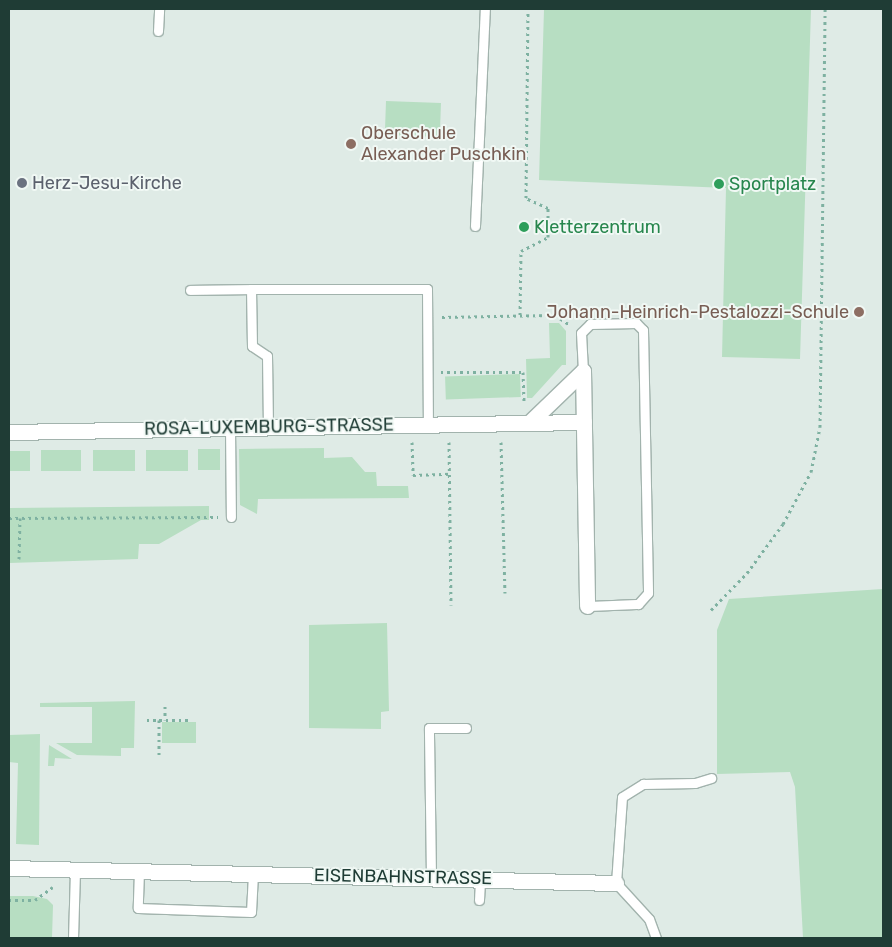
<!DOCTYPE html>
<html>
<head>
<meta charset="utf-8">
<style>
	body { margin:0 }
	#map { position:relative; width:892px; height:947px; overflow:hidden; background:#dfebe6; font-family:Rubik,sans-serif }
	div>[style] { position:absolute }
	.green>* { inset:0; background:#b7dec2; transform-origin:0 0 }
	.path>* { height:3px; margin-top:-1.5px; transform-origin:0; background:repeating-linear-gradient(90deg,#7eb1a1 0 2.5px,transparent 0 6.5px) }
	.roads { filter:drop-shadow(1px 0 #a2b3ad) drop-shadow(-1px 0 #a2b3ad) drop-shadow(0 1px #a2b3ad) drop-shadow(0 -1px #a2b3ad) }
	.lane>* { height:9px; margin:-4.5px; padding:0 4.5px; transform-origin:4.5px; border-radius:4.5px; background:#fff }
	.street>* { height:15px; margin:-7.5px; padding:0 7.5px; transform-origin:7.5px; border-radius:7.5px; background:#fff }
	.dots>* { width:14px; height:14px; translate:-50% -50%; box-sizing:border-box; border:2px solid #f0f8f4; border-radius:50% }
	span { translate:-50% -50%; white-space:nowrap; text-align:center; line-height:1.15; -webkit-text-stroke:4px #f0f8f4; paint-order:stroke }
	.education-label { font-size:18px; color:#785e54 }
	.left { translate:0 -50%; text-align:left }
	.right { translate:-100% -50%; text-align:right }
	.worship-label { font-size:18px; color:#5b616d }
	.leisure-label { font-size:18px; color:#27864d }
	.street-label { font-size:18px; color:#1f3c35 }
	.frame { position:absolute; inset:0; border:10px solid #1f3c35; pointer-events:none }
</style>
</head>
<body>
<div id="map">
	<div class="green">
		<div style="clip-path:polygon(544px 9px,811px 9px,800px 359px,722px 357px,726px 188px,539px 180px)"></div>
		<div style="left:386px;top:101px;width:55px;height:34px;rotate:2deg"></div>
		<div style="clip-path:polygon(549px 323px,559px 323px,566px 331px,566px 365px,562px 365px,532px 398px,527px 398px,526px 359px,550px 358px)"></div>
		<div style="left:520px;top:374px;width:23px;height:75px;rotate:88deg"></div>
		<div style="clip-path:polygon(324px 448px,324px 458px,352px 457px,365px 472px,376px 472px,377px 486px,408px 486px,409px 498px,258px 499px,257px 514px,240px 505px,239px 449px)"></div>
		<div style="left:220px;top:449px;width:21px;height:22px;rotate:90deg"></div>
		<div style="left:41px;top:450px;width:40px;height:21px"></div>
		<div style="left:93px;top:450px;width:42px;height:21px"></div>
		<div style="left:146px;top:450px;width:42px;height:21px"></div>
		<div style="left:9px;top:451px;width:21px;height:20px"></div>
		<div style="clip-path:polygon(209px 506px,209px 520px,201px 520px,159px 544px,139px 544px,138px 559px,9px 563px,9px 508px)"></div>
		<div style="clip-path:polygon(883px 589px,883px 938px,803px 938px,795px 787px,790px 772px,717px 774px,717px 630px,729px 599px)"></div>
		<div style="clip-path:polygon(387px 623px,389px 711px,381px 712px,381px 729px,309px 728px,309px 625px)"></div>
		<div style="clip-path:polygon(135px 701px,134px 748px,121px 748px,121px 756px,77px 755px,56px 743px,92px 743px,92px 707px,40px 707px,40px 703px)"></div>
		<div style="left:162px;top:722px;width:34px;height:21px"></div>
		<div style="clip-path:polygon(40px 734px,39px 845px,16px 844px,18px 763px,9px 762px,9px 735px)"></div>
		<div style="clip-path:polygon(49px 745px,72px 759px,55px 758px,54px 766px,48px 766px)"></div>
		<div style="clip-path:polygon(9px 896px,33px 896px,47px 899px,53px 905px,52px 938px,9px 938px)"></div>
	</div>
	<div class="path">
		<div style="left:520px;top:315px;width:64px;rotate:-89.1deg"></div>
		<div style="left:521px;top:251px;width:30px;rotate:-27deg"></div>
		<div style="left:548px;top:237px;width:29px;rotate:-90deg"></div>
		<div style="left:548px;top:208px;width:24px;rotate:-156deg"></div>
		<div style="left:526px;top:198px;width:189px;rotate:-89.4deg"></div>
		<div style="left:442px;top:317px;width:113px;rotate:-1deg"></div>
		<div style="left:555px;top:315px;width:18px;rotate:34deg"></div>
		<div style="left:441px;top:372px;width:82px"></div>
		<div style="left:523px;top:372px;width:31px;rotate:88deg"></div>
		<div style="left:412px;top:442px;width:33px;rotate:88deg"></div>
		<div style="left:413px;top:475px;width:37px;rotate:-2deg"></div>
		<div style="left:449px;top:442px;width:163px;rotate:89.3deg"></div>
		<div style="left:501px;top:442px;width:151px;rotate:88.5deg"></div>
		<div style="left:9px;top:518px;width:209px;rotate:-0.3deg"></div>
		<div style="left:19px;top:559px;width:41px;rotate:-88.6deg"></div>
		<div style="left:711px;top:610px;width:52px;rotate:-45.8deg"></div>
		<div style="left:747px;top:573px;width:61px;rotate:-53.7deg"></div>
		<div style="left:783px;top:524px;width:59px;rotate:-61.7deg"></div>
		<div style="left:811px;top:472px;width:46px;rotate:-78.7deg"></div>
		<div style="left:820px;top:427px;width:418px;rotate:-89.3deg"></div>
		<div style="left:165px;top:706px;width:14px;rotate:90deg"></div>
		<div style="left:147px;top:720px;width:12px"></div>
		<div style="left:159px;top:755px;width:35px;rotate:-90deg"></div>
		<div style="left:159px;top:720px;width:33px"></div>
		<div style="left:9px;top:900px;width:26px"></div>
		<div style="left:35px;top:900px;width:22px;rotate:-36deg"></div>
	</div>
	<div class="roads">
		<div class="lane">
			<div style="left:158px;top:31px;width:22px;rotate:-87deg"></div>
			<div style="left:475px;top:226px;width:217px;rotate:-87.4deg"></div>
			<div style="left:190px;top:290px;width:61px;rotate:-0.9deg"></div>
			<div style="left:583px;top:371px;width:38px;rotate:-93deg"></div>
			<div style="left:581px;top:333px;width:13px;rotate:-45deg"></div>
			<div style="left:590px;top:324px;width:46px;rotate:-1.2deg"></div>
			<div style="left:636px;top:323px;width:10px;rotate:45deg"></div>
			<div style="left:643px;top:330px;width:263px;rotate:88.9deg"></div>
			<div style="left:648px;top:593px;width:15px;rotate:132deg"></div>
			<div style="left:638px;top:604px;width:51px;rotate:177.8deg"></div>
			<div style="left:268px;top:427px;width:71px;rotate:-90.8deg"></div>
			<div style="left:267px;top:356px;width:18px;rotate:-146deg"></div>
			<div style="left:252px;top:346px;width:57px;rotate:-91deg"></div>
			<div style="left:251px;top:289px;width:176px"></div>
			<div style="left:427px;top:289px;width:136px;rotate:89.6deg"></div>
			<div style="left:230px;top:428px;width:89px;rotate:89.4deg"></div>
			<div style="left:139px;top:871px;width:37px;rotate:92deg"></div>
			<div style="left:138px;top:908px;width:113px;rotate:2deg"></div>
			<div style="left:251px;top:912px;width:38px;rotate:-87deg"></div>
			<div style="left:431px;top:877px;width:149px;rotate:-90.8deg"></div>
			<div style="left:429px;top:728px;width:37px"></div>
			<div style="left:479px;top:900px;width:22px;rotate:-87deg"></div>
			<div style="left:73px;top:938px;width:68px;rotate:-88.3deg"></div>
			<div style="left:656px;top:938px;width:20px;rotate:-110deg"></div>
			<div style="left:649px;top:919px;width:49px;rotate:-132.5deg"></div>
			<div style="left:616px;top:883px;width:86px;rotate:-86deg"></div>
			<div style="left:622px;top:797px;width:25px;rotate:-32deg"></div>
			<div style="left:643px;top:784px;width:52px;rotate:-1.1deg"></div>
			<div style="left:695px;top:783px;width:17px;rotate:-17deg"></div>
		</div>
		<div class="street">
			<div style="left:583px;top:371px;width:235px;rotate:89deg"></div>
			<div style="left:529px;top:423px;width:75px;rotate:-43.9deg"></div>
			<div style="left:9px;top:432px;width:575px;rotate:-1deg"></div>
			<div style="left:9px;top:868px;width:607px;rotate:1.42deg"></div>
		</div>
	</div>
	<div class="dots">
		<div style="left:351px;top:144px;background:#8d6e63"></div>
		<div style="left:22px;top:183px;background:#6b7280"></div>
		<div style="left:719px;top:184px;background:#2e9e5b"></div>
		<div style="left:524px;top:227px;background:#2e9e5b"></div>
		<div style="left:859px;top:312px;background:#8d6e63"></div>
	</div>
	<div class="education-label">
		<span class="left" style="left:361px;top:144px">Oberschule<br>Alexander Puschkin</span>
		<span class="right" style="left:849px;top:312px">Johann-Heinrich-Pestalozzi-Schule</span>
	</div>
	<div class="worship-label">
		<span class="left" style="left:32px;top:183px">Herz-Jesu-Kirche</span>
	</div>
	<div class="leisure-label">
		<span class="left" style="left:729px;top:184px">Sportplatz</span>
		<span class="left" style="left:534px;top:227px">Kletterzentrum</span>
	</div>
	<div class="street-label">
		<span style="left:269px;top:427px;rotate:-1deg">ROSA-LUXEMBURG-STRASSE</span>
		<span style="left:403px;top:877px;rotate:1deg">EISENBAHNSTRASSE</span>
	</div>
	<div class="frame"></div>
</div>
</body>
</html>
